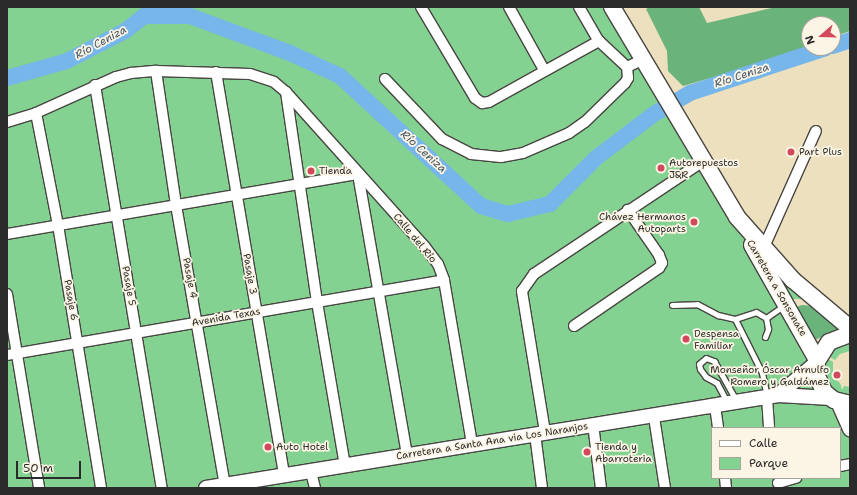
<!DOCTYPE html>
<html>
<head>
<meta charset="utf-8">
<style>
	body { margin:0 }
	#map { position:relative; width:857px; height:495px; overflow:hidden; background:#ede0bf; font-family:"Shantell Sans",sans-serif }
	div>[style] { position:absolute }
	.green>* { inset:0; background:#83d292 }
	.forest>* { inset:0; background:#6ab47c }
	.river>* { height:16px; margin:-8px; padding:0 8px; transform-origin:8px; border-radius:8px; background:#76b6ea }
	.roads { filter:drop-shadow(1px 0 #484641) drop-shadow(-1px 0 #484641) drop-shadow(0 1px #484641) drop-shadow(0 -1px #484641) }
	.service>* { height:5px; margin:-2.5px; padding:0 2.5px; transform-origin:2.5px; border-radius:2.5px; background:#fff }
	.minor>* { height:10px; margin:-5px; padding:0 5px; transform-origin:5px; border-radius:5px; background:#fff }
	.secondary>* { height:14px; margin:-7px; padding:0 7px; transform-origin:7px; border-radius:7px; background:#fff }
	.primary>* { height:16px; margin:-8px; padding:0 8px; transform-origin:8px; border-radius:8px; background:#fff }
	.dots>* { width:11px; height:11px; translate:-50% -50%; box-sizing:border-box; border:2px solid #fcf5e5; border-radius:50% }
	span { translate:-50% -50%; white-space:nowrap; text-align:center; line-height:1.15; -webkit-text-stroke:3.5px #fcf5e5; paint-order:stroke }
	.poi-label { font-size:10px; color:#2b2b2b }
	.left { translate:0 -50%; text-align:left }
	.right { translate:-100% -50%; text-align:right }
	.street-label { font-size:10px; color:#2b2b2b }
	.water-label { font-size:11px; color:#425564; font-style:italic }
	.frame { position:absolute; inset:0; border:8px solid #2b2b2b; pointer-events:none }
	.legend { position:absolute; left:711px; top:427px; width:130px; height:52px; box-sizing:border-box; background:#fcf5e5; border:1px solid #a8a49b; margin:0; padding:5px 7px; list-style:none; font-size:12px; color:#2b2b2b }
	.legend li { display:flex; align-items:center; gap:8px; height:20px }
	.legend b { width:20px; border:1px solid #a8a49b }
	.north { position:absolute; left:801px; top:16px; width:40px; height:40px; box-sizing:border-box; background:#fcf5e5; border:1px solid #a8a49b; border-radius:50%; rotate:250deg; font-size:11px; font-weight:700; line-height:16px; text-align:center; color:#2b2b2b }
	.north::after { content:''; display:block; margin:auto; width:14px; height:18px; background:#d1495b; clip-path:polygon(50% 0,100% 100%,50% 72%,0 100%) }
	.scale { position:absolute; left:16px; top:461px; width:65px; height:18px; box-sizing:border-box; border:2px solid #2b2b2b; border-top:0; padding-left:5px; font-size:12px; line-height:14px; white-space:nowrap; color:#2b2b2b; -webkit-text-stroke:3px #fcf5e5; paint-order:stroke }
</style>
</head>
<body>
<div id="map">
	<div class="green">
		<div style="clip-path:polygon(evenodd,7px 7px,619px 7px,825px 357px,833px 362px,833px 374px,841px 385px,842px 390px,844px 386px,850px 387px,850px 488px,7px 488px,7px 7px,712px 428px,840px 428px,840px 478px,712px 478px,712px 428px)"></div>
		<div style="clip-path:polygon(771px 261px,804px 299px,791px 299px)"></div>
		<div style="clip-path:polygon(850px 341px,850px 351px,840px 354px,835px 360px,826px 355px,830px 349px)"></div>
	</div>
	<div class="forest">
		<div style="clip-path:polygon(650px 7px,699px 7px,707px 23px,776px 7px,850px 7px,850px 31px,833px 37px,833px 24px,809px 24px,809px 46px,755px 65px,683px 86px,668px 71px,667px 51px,646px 9px)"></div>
		<div style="clip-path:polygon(802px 305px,813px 306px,839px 329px,815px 340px,796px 307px)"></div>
	</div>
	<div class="river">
		<div style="left:833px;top:46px;width:18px;rotate:-19deg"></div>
		<div style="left:7px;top:78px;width:62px;rotate:-15.8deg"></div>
		<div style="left:67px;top:61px;width:65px;rotate:-27.3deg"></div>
		<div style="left:125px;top:31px;width:24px;rotate:-38deg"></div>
		<div style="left:144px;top:16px;width:46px"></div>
		<div style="left:190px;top:16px;width:107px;rotate:20.3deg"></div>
		<div style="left:290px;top:53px;width:55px;rotate:24.7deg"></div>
		<div style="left:340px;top:76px;width:192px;rotate:42.7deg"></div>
		<div style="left:481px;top:206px;width:28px;rotate:17deg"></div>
		<div style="left:508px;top:214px;width:43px;rotate:-13.4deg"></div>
		<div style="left:550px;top:204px;width:65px;rotate:-45deg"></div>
		<div style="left:596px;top:158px;width:73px;rotate:-37.2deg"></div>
		<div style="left:654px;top:114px;width:42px;rotate:-30.3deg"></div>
		<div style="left:690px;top:93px;width:143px;rotate:-18.3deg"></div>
	</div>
	<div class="roads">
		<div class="service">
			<div style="left:672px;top:305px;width:25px;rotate:-2deg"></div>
			<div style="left:697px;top:304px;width:24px;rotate:28deg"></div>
			<div style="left:718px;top:315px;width:17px;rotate:13deg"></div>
			<div style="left:735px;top:319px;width:22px;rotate:-18deg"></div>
			<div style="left:756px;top:312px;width:12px;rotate:31deg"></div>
			<div style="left:735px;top:319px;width:60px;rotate:63.4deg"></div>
			<div style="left:762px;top:373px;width:25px;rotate:78deg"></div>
			<div style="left:765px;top:337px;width:9px;rotate:-69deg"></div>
			<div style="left:768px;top:329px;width:11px;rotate:-100deg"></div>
			<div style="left:766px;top:318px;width:21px;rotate:-35deg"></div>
			<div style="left:727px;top:402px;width:21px;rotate:-118deg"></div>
			<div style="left:717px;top:383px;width:13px;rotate:-151deg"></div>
			<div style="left:706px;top:377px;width:10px;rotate:-127deg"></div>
			<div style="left:700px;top:369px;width:5px;rotate:-101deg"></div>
			<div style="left:699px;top:364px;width:9px;rotate:-41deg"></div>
			<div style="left:706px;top:358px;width:9px;rotate:21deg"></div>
			<div style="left:714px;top:361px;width:45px;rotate:60.6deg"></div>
		</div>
		<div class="minor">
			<div style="left:421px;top:7px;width:106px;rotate:59.3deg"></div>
			<div style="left:475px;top:98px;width:9px;rotate:36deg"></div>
			<div style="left:482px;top:103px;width:7px;rotate:-8deg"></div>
			<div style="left:489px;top:102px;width:126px;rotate:-29deg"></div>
			<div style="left:509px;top:7px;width:72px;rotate:60.9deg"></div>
			<div style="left:579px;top:7px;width:39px;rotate:60deg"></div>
			<div style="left:599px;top:41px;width:38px;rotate:43deg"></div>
			<div style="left:627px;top:67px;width:17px;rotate:-25deg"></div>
			<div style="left:156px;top:71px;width:135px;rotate:81.5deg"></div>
			<div style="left:176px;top:205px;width:284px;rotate:80.1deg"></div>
			<div style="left:216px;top:72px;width:410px;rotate:80.4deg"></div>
			<div style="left:385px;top:79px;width:83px;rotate:46.5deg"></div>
			<div style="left:442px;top:139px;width:33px;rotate:27deg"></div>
			<div style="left:471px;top:154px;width:30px;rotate:6deg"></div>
			<div style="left:501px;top:157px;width:22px;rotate:-10deg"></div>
			<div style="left:523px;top:153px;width:50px;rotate:-23.5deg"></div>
			<div style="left:569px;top:133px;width:19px;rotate:-35deg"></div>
			<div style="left:585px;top:122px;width:56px;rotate:-44.3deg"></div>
			<div style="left:625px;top:83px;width:6px;rotate:-59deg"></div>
			<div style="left:628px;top:78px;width:11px;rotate:-95deg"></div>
			<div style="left:95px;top:85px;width:409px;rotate:80.6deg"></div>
			<div style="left:286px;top:92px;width:212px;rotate:81.6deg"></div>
			<div style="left:317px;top:302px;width:165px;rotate:80.3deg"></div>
			<div style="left:36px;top:113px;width:114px;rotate:78.9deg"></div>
			<div style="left:58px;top:225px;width:266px;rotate:80.7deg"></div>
			<div style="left:7px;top:122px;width:30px;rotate:-17deg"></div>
			<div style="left:36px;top:113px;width:88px;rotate:-24.2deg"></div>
			<div style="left:116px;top:77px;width:16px;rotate:-15deg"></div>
			<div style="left:131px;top:73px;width:25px;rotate:-5deg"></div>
			<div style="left:156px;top:71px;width:94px;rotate:1.8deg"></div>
			<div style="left:250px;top:74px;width:25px;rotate:18deg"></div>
			<div style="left:274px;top:82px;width:16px;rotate:40deg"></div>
			<div style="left:286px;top:92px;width:208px;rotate:48.1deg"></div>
			<div style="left:425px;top:247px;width:21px;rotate:53deg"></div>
			<div style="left:438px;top:264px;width:17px;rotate:69deg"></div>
			<div style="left:444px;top:280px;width:166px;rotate:80.3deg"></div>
			<div style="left:7px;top:234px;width:356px;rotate:-9.7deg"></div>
			<div style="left:358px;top:174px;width:285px;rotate:80.1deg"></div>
			<div style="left:764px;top:247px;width:127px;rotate:-65.9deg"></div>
			<div style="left:7px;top:294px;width:197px;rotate:80.6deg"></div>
			<div style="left:574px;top:326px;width:103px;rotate:-34.3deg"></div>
			<div style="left:659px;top:268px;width:6px;rotate:-59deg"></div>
			<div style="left:662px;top:263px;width:9px;rotate:-111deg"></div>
			<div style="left:659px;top:255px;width:55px;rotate:-124.6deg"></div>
			<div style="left:7px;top:355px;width:443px;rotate:-9.7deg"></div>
			<div style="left:767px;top:398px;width:30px;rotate:86deg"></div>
			<div style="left:715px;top:406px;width:22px;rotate:82deg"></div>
			<div style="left:654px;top:417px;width:72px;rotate:81.2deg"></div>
			<div style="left:593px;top:424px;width:64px;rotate:82.9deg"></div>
			<div style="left:545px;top:432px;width:143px;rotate:-99.3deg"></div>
			<div style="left:522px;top:291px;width:21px;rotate:-55deg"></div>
			<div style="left:534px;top:274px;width:202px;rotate:-33.7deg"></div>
			<div style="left:535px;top:434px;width:54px;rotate:82.6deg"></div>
			<div style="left:840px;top:466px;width:10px;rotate:-11deg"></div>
			<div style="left:311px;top:472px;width:16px;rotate:76deg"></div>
			<div style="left:725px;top:478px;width:10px;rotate:84deg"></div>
			<div style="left:778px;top:483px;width:19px;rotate:-16deg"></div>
		</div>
		<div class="secondary">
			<div style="left:778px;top:395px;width:50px;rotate:-40.1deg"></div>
			<div style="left:838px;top:402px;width:30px;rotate:66deg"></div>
			<div style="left:206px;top:488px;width:580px;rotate:-9.23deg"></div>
			<div style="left:778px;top:395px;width:53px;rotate:3.2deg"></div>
		</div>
		<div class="primary">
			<div style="left:612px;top:7px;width:244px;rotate:59.2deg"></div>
			<div style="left:737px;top:217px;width:84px;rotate:48.4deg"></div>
			<div style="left:793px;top:280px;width:75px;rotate:40.1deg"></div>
			<div style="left:752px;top:245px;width:132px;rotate:60.5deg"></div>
			<div style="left:850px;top:334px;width:22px;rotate:159deg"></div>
			<div style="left:829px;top:342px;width:25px;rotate:122deg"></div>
			<div style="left:816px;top:363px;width:13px;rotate:86deg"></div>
			<div style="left:817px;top:376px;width:17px;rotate:66deg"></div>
			<div style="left:824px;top:392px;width:13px;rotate:39deg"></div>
			<div style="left:834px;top:400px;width:16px;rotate:14deg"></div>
		</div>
	</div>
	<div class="dots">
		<div style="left:791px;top:152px;background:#d1495b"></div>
		<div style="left:661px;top:168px;background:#d1495b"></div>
		<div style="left:311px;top:171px;background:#d1495b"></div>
		<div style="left:694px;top:222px;background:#d1495b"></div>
		<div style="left:686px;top:339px;background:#d1495b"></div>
		<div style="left:837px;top:375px;background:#d1495b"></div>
		<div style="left:268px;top:447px;background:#d1495b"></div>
		<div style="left:587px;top:452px;background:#d1495b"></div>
	</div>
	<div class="poi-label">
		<span class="left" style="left:799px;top:152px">Part Plus</span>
		<span class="left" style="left:669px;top:168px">Autorepuestos<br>J&amp;R</span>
		<span class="left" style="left:319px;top:171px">Tienda</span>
		<span class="right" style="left:686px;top:222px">Chávez Hermanos<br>Autoparts</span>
		<span class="left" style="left:694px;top:339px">Despensa<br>Familiar</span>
		<span class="right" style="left:829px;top:375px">Monseñor Óscar Arnulfo<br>Romero y Galdámez</span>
		<span class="left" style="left:595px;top:452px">Tienda y<br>Abarroteria</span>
		<span class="left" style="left:276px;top:447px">Auto Hotel</span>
	</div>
	<div class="street-label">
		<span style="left:415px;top:238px;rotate:50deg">Calle del Río</span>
		<span style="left:250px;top:274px;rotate:80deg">Pasaje 3</span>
		<span style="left:190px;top:278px;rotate:79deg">Pasaje 4</span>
		<span style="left:129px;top:286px;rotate:80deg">Pasaje 5</span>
		<span style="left:777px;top:288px;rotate:60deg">Carretera a Sonsonate</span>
		<span style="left:71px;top:300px;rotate:80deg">Pasaje 6</span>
		<span style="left:226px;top:317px;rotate:-10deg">Avenida Texas</span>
		<span style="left:492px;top:441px;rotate:-9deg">Carretera a Santa Ana via Los Naranjos</span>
	</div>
	<div class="water-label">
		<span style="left:101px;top:43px;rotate:-29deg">Río Ceniza</span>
		<span style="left:742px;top:76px;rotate:-18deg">Río Ceniza</span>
		<span style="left:423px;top:152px;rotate:42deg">Río Ceniza</span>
	</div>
	<div class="frame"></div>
	<ul class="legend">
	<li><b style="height:5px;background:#fff"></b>Calle</li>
	<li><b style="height:11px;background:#83d292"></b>Parque</li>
	</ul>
	<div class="north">N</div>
	<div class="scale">50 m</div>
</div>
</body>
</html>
